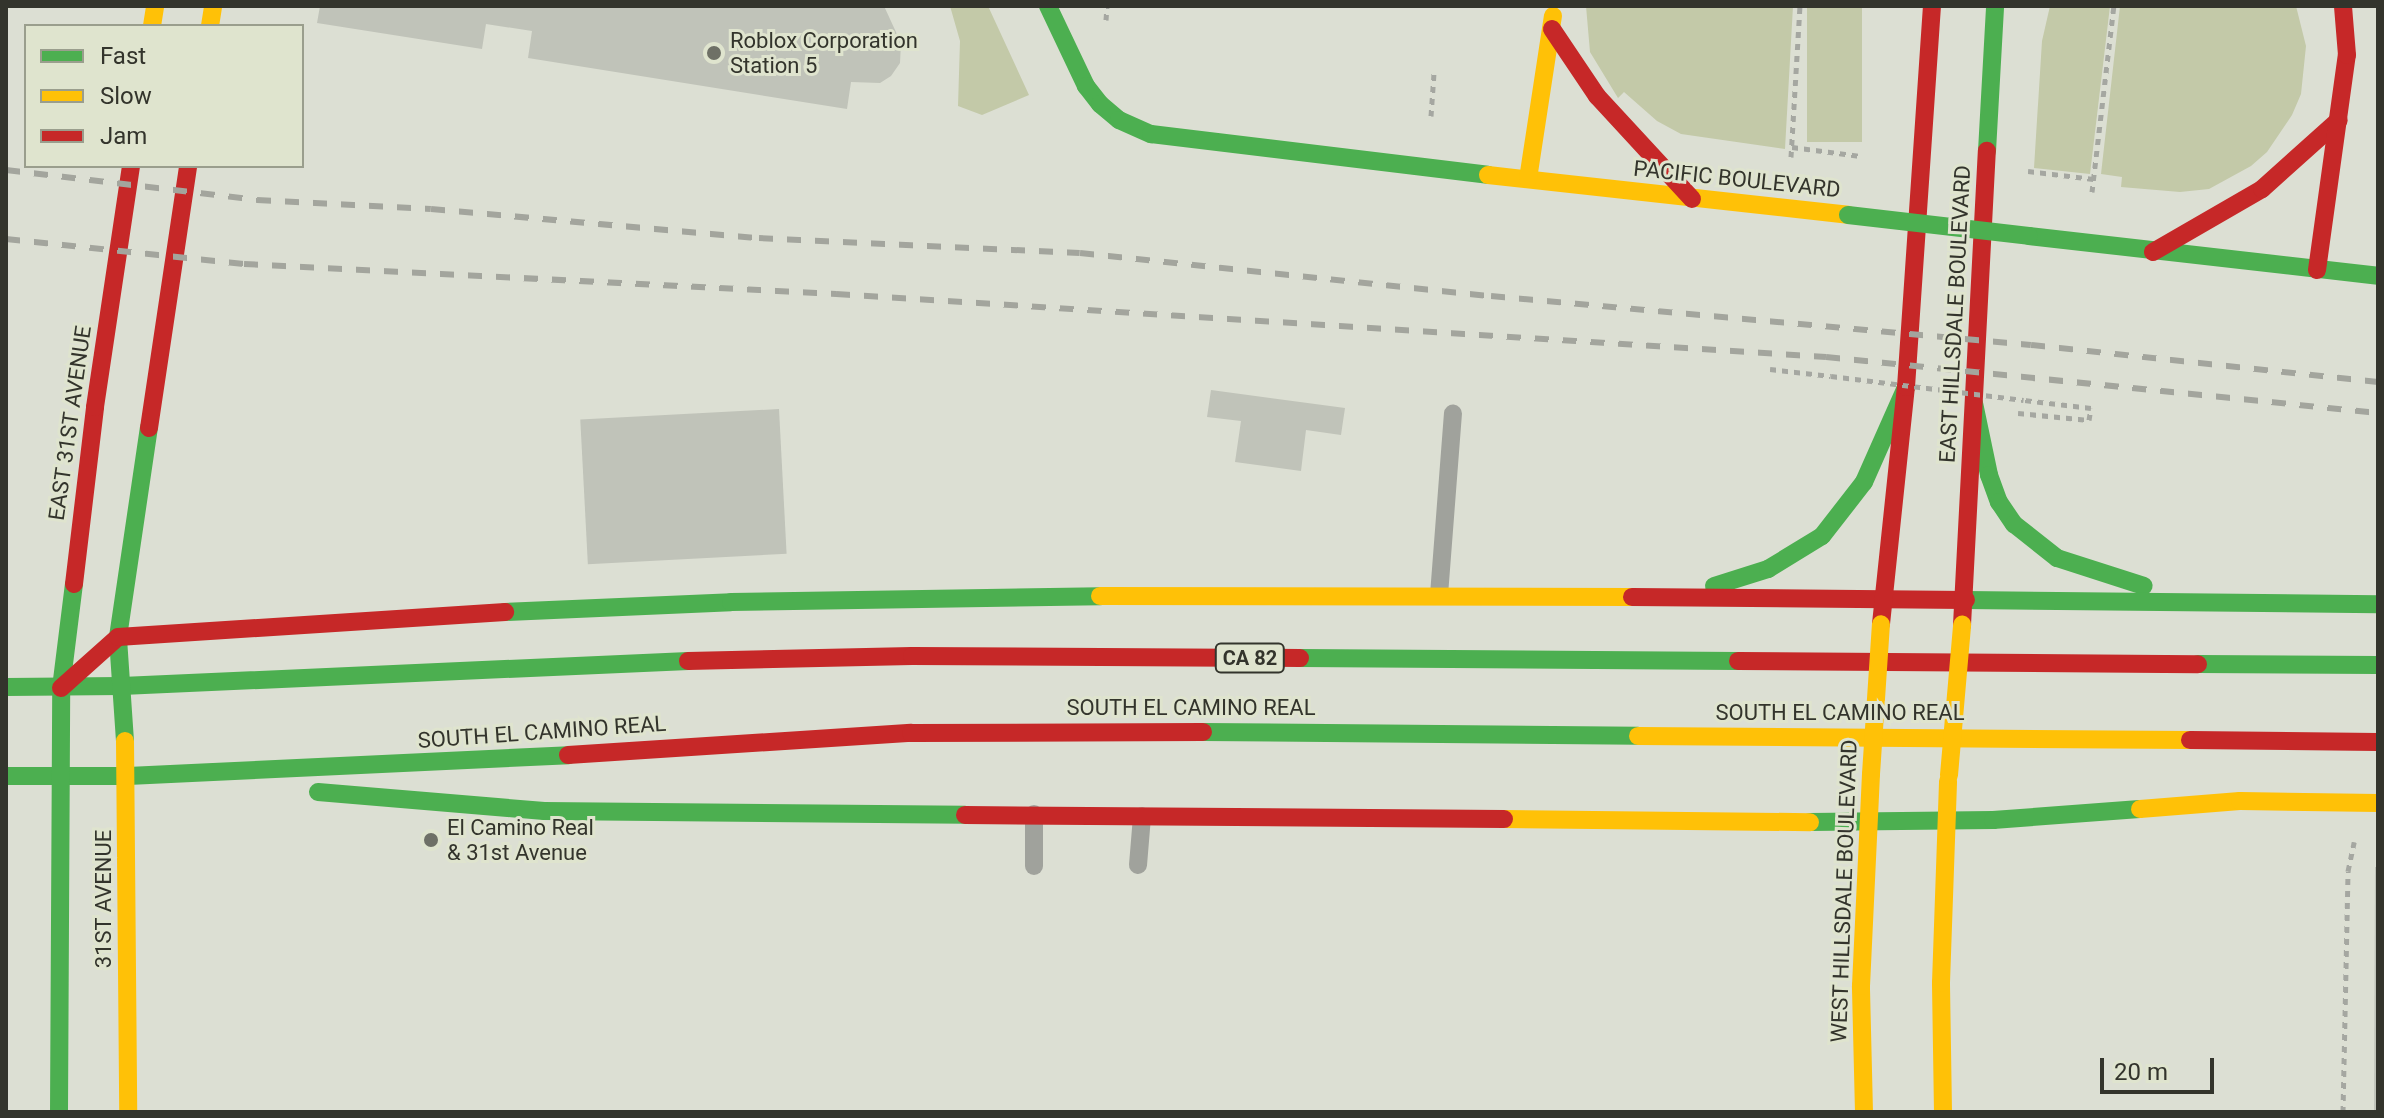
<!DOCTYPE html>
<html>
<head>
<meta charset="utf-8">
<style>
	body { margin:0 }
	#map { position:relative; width:2384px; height:1118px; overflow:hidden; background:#dcdfd3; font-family:Roboto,sans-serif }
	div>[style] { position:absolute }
	.green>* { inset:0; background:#c3c9a8; transform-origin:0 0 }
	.building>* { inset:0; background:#c0c3b9; transform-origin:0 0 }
	.path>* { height:5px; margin-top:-2.5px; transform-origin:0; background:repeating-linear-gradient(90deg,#a5a7a1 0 6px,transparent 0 12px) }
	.lane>* { height:18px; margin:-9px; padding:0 9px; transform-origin:9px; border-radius:9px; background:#a0a29c }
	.fast>* { height:18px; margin:-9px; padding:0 9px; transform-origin:9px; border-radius:9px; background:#4caf50 }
	.slow>* { height:18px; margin:-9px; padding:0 9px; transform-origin:9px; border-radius:9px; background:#ffc107 }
	.jam>* { height:18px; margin:-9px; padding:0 9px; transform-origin:9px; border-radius:9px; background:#c62828 }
	.rail>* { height:6px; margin-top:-3px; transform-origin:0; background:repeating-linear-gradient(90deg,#a3a59d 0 14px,transparent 0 28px) }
	.path-bridge>* { height:5px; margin-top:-2.5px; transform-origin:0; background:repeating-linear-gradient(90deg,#a5a7a1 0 6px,transparent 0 12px) }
	.fast-bridge>* { height:18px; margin:-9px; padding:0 9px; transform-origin:9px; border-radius:9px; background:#4caf50 }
	.slow-bridge>* { height:18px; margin:-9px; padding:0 9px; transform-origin:9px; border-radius:9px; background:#ffc107 }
	.dots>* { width:22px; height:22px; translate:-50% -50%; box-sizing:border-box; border:4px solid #dfe4ce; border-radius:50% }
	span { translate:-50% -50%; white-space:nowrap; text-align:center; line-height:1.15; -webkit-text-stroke:6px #dfe4ce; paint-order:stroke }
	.shield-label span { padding:2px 6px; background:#dfe4ce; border:2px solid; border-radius:6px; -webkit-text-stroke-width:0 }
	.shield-label { font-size:20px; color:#33342c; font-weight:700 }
	.poi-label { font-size:22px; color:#33342c }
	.left { translate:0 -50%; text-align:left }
	.street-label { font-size:22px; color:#33342c }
	.frame { position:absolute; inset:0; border:8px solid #33342c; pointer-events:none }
	.legend { position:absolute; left:24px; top:24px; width:280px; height:144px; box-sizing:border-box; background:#dfe4ce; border:2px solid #9a9e8d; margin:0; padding:10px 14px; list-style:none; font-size:24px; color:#33342c }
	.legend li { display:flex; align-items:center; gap:16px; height:40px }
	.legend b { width:40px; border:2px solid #9a9e8d }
	.scale { position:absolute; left:2100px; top:1058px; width:114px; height:36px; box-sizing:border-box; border:4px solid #33342c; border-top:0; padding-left:10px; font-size:24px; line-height:28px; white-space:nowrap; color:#33342c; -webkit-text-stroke:6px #dfe4ce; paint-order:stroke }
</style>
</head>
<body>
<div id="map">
	<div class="green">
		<div style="clip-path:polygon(950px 6px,988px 6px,1029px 95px,982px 115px,958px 106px,960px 41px)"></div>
		<div style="clip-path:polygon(1586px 6px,1793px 6px,1785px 149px,1681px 134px,1657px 121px,1624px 92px,1618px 98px,1590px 52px)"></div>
		<div style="left:1807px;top:6px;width:55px;height:136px"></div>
		<div style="clip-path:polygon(2050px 6px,2110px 6px,2090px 174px,2034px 168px,2042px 41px)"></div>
		<div style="clip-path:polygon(2120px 6px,2296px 6px,2306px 46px,2301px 94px,2292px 115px,2267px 152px,2251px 166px,2209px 189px,2180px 192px,2121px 187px,2122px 177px,2101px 174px)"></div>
	</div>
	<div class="building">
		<div style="clip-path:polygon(320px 6px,884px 6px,901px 43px,900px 63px,891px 76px,880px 83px,851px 82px,847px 109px,528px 58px,532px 31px,486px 24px,482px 49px,317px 23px)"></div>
		<div style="clip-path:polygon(1211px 390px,1345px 408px,1341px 435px,1306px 430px,1301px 471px,1235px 462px,1241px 421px,1207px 417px)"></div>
		<div style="left:779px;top:409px;width:145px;height:199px;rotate:87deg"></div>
		<div style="clip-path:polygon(2375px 867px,2378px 867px,2378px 1112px,2374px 1112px)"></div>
	</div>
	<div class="path">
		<div style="left:1106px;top:20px;width:14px;rotate:-86deg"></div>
		<div style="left:1431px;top:116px;width:43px;rotate:-86deg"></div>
		<div style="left:1792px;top:147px;width:69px;rotate:7.5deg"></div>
		<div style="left:1791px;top:157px;width:151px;rotate:-86.6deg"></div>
		<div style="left:2028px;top:171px;width:66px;rotate:6.9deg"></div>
		<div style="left:2092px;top:192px;width:187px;rotate:-83.3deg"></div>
		<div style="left:1770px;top:369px;width:61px;rotate:6.5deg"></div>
		<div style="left:2018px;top:413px;width:71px;rotate:5.6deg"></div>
		<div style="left:2089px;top:420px;width:12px;rotate:-81deg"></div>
		<div style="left:2091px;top:408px;width:67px;rotate:-173.2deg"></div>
		<div style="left:2343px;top:1112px;width:241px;rotate:-88.8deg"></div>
		<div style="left:2348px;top:871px;width:30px;rotate:-78deg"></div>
	</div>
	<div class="lane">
		<div style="left:1439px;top:595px;width:182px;rotate:-85.6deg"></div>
		<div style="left:1138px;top:865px;width:49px;rotate:-85.3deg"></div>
		<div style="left:1034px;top:866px;width:52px;rotate:-90deg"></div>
	</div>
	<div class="fast">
		<div style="left:1048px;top:6px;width:89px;rotate:64.6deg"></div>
		<div style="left:1086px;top:86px;width:23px;rotate:52deg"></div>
		<div style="left:1100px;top:104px;width:25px;rotate:40deg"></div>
		<div style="left:1119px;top:120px;width:35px;rotate:24deg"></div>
		<div style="left:1151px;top:134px;width:339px;rotate:6.9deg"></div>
		<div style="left:1987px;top:151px;width:145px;rotate:-86.8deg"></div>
		<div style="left:2029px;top:236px;width:351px;rotate:6.5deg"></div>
		<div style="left:1974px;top:403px;width:74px;rotate:78.2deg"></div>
		<div style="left:1989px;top:475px;width:29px;rotate:70deg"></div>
		<div style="left:1999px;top:502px;width:27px;rotate:56deg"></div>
		<div style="left:2014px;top:524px;width:55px;rotate:38.3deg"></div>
		<div style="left:2057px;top:558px;width:91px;rotate:17.8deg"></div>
		<div style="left:1714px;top:586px;width:57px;rotate:-17.5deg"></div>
		<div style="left:1768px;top:569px;width:63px;rotate:-31.4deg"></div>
		<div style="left:1822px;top:536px;width:68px;rotate:-52.1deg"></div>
		<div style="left:1864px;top:482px;width:104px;rotate:-66.1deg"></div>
		<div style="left:1966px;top:600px;width:412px;rotate:0.6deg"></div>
		<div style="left:505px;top:612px;width:226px;rotate:-2.5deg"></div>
		<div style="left:731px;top:602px;width:369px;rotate:-0.9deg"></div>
		<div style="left:1300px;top:658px;width:438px;rotate:0.4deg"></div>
		<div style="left:2198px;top:664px;width:180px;rotate:0.3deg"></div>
		<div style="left:6px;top:687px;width:116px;rotate:-0.5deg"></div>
		<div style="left:122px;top:686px;width:567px;rotate:-2.53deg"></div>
		<div style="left:1203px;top:732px;width:435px;rotate:0.5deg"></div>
		<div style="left:125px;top:741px;width:104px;rotate:-93.9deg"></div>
		<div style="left:118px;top:637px;width:211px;rotate:-81.6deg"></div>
		<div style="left:6px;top:776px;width:122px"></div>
		<div style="left:128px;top:776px;width:441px;rotate:-2.7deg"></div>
		<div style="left:318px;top:792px;width:227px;rotate:4.8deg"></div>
		<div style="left:544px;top:811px;width:421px;rotate:0.5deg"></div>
		<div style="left:1810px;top:822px;width:183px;rotate:-0.6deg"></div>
		<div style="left:1993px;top:820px;width:147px;rotate:-4.3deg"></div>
		<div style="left:59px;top:1112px;width:424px;rotate:-89.7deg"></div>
		<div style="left:61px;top:688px;width:105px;rotate:-82.9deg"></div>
	</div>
	<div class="slow">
		<div style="left:152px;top:26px;width:20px;rotate:-81deg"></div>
		<div style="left:210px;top:26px;width:20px;rotate:-81deg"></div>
		<div style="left:1488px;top:175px;width:362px;rotate:6.3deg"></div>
		<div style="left:1528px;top:179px;width:165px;rotate:-81.3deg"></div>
		<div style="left:1100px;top:596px;width:532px;rotate:0.11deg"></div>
		<div style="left:1638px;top:736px;width:552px;rotate:0.42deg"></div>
		<div style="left:125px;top:741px;width:371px;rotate:89.5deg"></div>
		<div style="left:2140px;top:809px;width:100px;rotate:-4.6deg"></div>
		<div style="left:2240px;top:801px;width:138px;rotate:0.8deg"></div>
		<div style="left:1504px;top:819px;width:306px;rotate:0.6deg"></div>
		<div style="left:1864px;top:1112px;width:126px;rotate:-91.4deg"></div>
		<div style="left:1861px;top:986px;width:212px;rotate:-87.3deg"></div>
		<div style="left:1943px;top:1112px;width:129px;rotate:-90.9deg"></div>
		<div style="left:1941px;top:983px;width:202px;rotate:-88deg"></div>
	</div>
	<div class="jam">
		<div style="left:1552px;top:29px;width:81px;rotate:56.1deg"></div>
		<div style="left:1597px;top:96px;width:140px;rotate:47.3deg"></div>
		<div style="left:2153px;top:252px;width:126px;rotate:-30deg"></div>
		<div style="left:2262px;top:189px;width:103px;rotate:-41.9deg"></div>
		<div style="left:2317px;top:270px;width:217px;rotate:-82.1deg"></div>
		<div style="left:2347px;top:55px;width:49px;rotate:-94.7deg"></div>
		<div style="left:149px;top:428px;width:265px;rotate:-81.5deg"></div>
		<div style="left:74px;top:584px;width:178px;rotate:-83.2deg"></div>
		<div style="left:95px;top:407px;width:244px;rotate:-81.5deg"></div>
		<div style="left:1632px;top:597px;width:334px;rotate:0.5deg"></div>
		<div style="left:1881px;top:624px;width:238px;rotate:-84deg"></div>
		<div style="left:1906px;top:387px;width:382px;rotate:-86.1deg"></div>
		<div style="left:1962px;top:625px;width:475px;rotate:-87deg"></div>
		<div style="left:688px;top:661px;width:224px;rotate:-1.3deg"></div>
		<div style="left:912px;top:656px;width:388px;rotate:0.3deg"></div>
		<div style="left:1738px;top:661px;width:460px;rotate:0.4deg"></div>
		<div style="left:61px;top:688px;width:76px;rotate:-41.8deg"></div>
		<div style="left:118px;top:637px;width:388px;rotate:-3.7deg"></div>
		<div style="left:2190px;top:740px;width:188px;rotate:0.6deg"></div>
		<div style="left:568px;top:755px;width:344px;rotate:-3.7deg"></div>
		<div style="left:911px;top:733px;width:292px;rotate:-0.2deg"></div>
		<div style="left:965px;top:815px;width:539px;rotate:0.43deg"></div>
	</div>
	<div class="rail">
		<div style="left:6px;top:170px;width:253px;rotate:6.8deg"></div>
		<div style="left:257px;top:200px;width:174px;rotate:3deg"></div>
		<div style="left:431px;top:209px;width:329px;rotate:5.1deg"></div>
		<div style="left:759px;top:238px;width:321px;rotate:2.7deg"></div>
		<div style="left:1080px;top:253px;width:413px;rotate:6deg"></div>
		<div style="left:1491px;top:296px;width:542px;rotate:5.18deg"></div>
		<div style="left:2031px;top:345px;width:349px;rotate:6.1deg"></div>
		<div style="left:6px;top:239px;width:239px;rotate:6deg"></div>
		<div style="left:244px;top:264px;width:593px;rotate:2.9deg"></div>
		<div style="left:836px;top:294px;width:992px;rotate:3.64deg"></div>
		<div style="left:1826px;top:357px;width:555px;rotate:5.79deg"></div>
	</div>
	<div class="path-bridge">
		<div style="left:1831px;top:376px;width:194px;rotate:7.1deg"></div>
	</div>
	<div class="fast-bridge">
		<div style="left:1848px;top:215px;width:182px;rotate:6.6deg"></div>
	</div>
	<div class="slow-bridge">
		<div style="left:1871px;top:774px;width:150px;rotate:-86.2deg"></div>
		<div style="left:1949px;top:775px;width:151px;rotate:-85deg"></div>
	</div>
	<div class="dots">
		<div style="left:714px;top:53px;background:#6e7066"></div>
		<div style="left:431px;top:840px;background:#6e7066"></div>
	</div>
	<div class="shield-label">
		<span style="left:1250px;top:658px">CA 82</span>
	</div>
	<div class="poi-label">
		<span class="left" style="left:730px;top:53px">Roblox Corporation<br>Station 5</span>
		<span class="left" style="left:447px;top:840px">El Camino Real<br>&amp; 31st Avenue</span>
	</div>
	<div class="street-label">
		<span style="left:1737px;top:179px;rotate:6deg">PACIFIC BOULEVARD</span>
		<span style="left:1955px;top:314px;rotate:-87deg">EAST HILLSDALE BOULEVARD</span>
		<span style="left:70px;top:423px;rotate:-82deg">EAST 31ST AVENUE</span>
		<span style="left:1191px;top:708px">SOUTH EL CAMINO REAL</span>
		<span style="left:1840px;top:713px">SOUTH EL CAMINO REAL</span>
		<span style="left:542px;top:732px;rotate:-4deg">SOUTH EL CAMINO REAL</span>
		<span style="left:1844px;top:891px;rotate:-88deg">WEST HILLSDALE BOULEVARD</span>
		<span style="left:104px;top:899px;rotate:-90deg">31ST AVENUE</span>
	</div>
	<div class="frame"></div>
	<ul class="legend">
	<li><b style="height:10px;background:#4caf50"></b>Fast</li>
	<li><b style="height:10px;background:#ffc107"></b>Slow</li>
	<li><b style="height:10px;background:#c62828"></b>Jam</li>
	</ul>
	<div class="scale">20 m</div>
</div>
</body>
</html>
